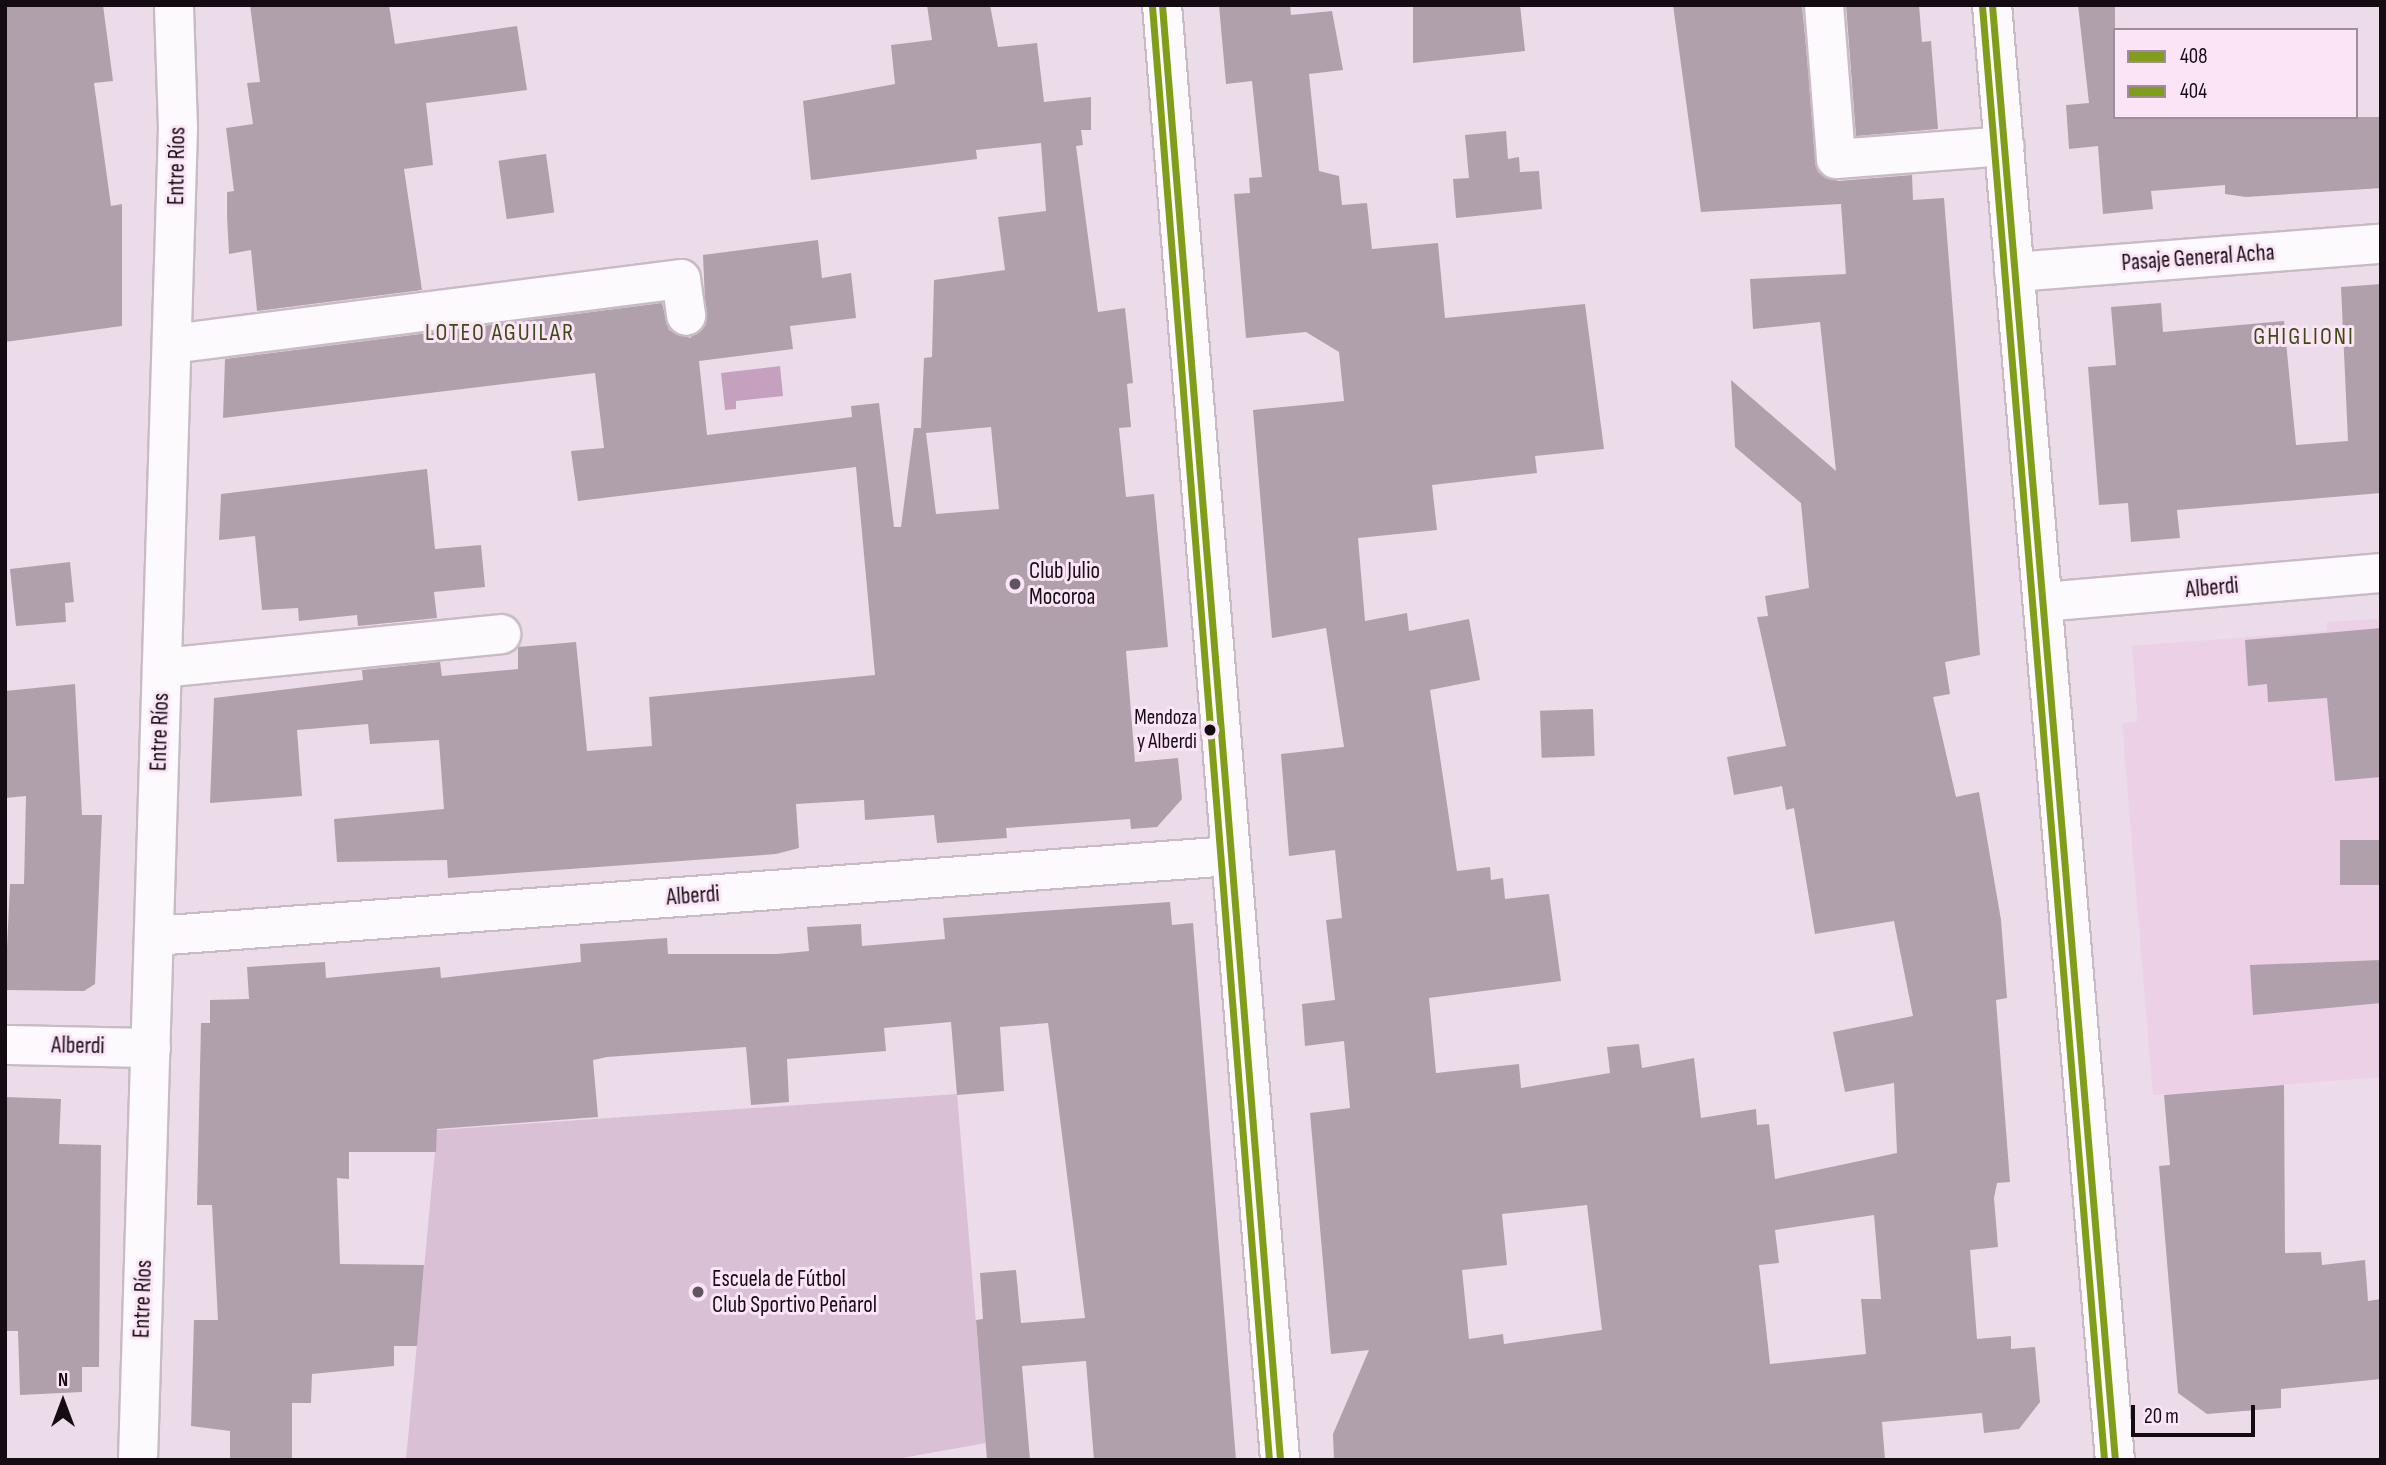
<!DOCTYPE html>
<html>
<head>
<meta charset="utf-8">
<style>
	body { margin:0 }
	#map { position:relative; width:2386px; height:1465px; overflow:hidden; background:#ecdce9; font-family:"Sofia Sans Condensed",sans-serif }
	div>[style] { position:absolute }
	.built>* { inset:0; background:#ebd0e6 }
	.green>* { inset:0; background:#dac0d5 }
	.water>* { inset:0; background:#c6a0bf }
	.building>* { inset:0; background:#b0a0ac; transform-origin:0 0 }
	.roads { filter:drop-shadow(2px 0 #c8bbc5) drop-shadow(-2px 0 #c8bbc5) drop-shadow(0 2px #c8bbc5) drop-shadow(0 -2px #c8bbc5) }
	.street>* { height:38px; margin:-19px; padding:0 19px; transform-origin:19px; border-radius:19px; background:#fcfafc }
	.bus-1>* { height:7px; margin:-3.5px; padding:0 3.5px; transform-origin:3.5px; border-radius:3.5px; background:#819e1a }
	.bus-2>* { height:7px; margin:-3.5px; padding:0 3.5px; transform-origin:3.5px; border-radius:3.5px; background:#819e1a }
	.dots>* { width:19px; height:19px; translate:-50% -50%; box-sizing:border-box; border:4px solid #fce4f7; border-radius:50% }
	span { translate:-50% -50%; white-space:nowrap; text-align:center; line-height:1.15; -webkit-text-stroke:6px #fce4f7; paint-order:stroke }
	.bus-label { font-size:21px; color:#140b13 }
	.right { translate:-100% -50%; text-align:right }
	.street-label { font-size:23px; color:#140b13 }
	.poi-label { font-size:23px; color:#140b13 }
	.left { translate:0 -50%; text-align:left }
	.neighbourhood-label { font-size:24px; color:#3c4a13; letter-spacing:2px }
	.frame { position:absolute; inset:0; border:7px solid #140b13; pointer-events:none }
	.legend { position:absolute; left:2113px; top:28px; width:245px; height:91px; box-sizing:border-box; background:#fce4f7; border:2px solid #9f8d9c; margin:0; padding:9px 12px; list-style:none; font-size:21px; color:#140b13 }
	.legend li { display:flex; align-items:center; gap:14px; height:35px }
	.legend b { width:35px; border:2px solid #9f8d9c }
	.north { position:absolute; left:28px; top:1367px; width:70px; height:70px; -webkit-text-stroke:5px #fce4f7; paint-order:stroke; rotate:0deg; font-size:19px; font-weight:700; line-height:28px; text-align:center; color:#140b13 }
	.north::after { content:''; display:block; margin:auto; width:24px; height:32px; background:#140b13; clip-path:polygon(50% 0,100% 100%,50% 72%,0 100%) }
	.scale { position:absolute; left:2131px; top:1405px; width:124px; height:32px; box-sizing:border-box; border:4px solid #140b13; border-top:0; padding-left:9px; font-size:21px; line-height:24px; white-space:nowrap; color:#140b13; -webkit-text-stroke:5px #fce4f7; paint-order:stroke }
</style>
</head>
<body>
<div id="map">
	<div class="built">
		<div style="clip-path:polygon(2381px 619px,2381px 1077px,2153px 1095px,2122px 723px,2138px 721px,2132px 646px,2326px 631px,2327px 622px)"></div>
	</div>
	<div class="green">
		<div style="clip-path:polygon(957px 1094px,986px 1443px,891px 1460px,406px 1460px,437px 1130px)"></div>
	</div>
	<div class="water">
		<div style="clip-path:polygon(780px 366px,783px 396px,736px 401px,736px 409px,725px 410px,721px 373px)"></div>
	</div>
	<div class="building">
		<div style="clip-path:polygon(5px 5px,103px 5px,113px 81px,94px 83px,111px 206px,122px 204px,122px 326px,5px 342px)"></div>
		<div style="clip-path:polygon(250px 5px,389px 5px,395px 44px,517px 26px,527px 90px,426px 103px,433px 165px,404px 169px,422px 290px,257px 311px,251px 250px,229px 254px,227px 216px,227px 192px,234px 191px,226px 128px,253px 124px,247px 83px,260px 82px)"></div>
		<div style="clip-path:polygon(evenodd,927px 5px,990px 5px,998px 47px,1037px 43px,1044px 102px,1091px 97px,1091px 130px,1081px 130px,1083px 145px,1076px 146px,1098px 312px,1125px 308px,1133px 383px,1127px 384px,1131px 427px,1119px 428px,1126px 497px,1154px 494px,1168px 647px,1126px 651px,1135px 762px,1178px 758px,1182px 799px,1157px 827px,1131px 829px,1130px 819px,1034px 826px,1006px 828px,1007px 838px,937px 843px,934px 815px,865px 820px,864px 800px,796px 804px,799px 848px,776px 854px,448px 878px,447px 860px,337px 862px,334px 819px,444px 809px,439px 740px,370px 744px,368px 724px,297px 730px,302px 796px,210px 803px,214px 698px,363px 680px,362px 670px,440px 662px,442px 676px,518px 669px,518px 647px,576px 642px,587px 751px,652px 746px,649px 697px,875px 675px,856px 467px,578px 501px,571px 451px,604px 448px,595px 373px,223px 418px,225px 359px,662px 303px,669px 330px,690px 338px,706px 324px,703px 255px,818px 240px,822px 278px,851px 273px,856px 318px,790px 326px,793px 349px,699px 361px,707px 435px,852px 417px,851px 406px,879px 403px,894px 527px,901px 527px,914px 428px,921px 428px,924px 358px,932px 357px,934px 280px,1005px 270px,998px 217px,1046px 211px,1041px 143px,976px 150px,977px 159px,811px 180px,803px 101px,895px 84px,891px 45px,932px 40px,927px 5px,991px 427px,999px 509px,936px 514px,926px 433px,991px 427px)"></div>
		<div style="clip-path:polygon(evenodd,1219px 5px,1290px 5px,1291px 15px,1332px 11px,1343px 70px,1309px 74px,1319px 171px,1339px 176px,1342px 205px,1367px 203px,1372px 249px,1438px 243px,1445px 318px,1585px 304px,1604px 449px,1535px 456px,1537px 473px,1432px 485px,1437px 530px,1358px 538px,1365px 621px,1407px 613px,1409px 631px,1469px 619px,1480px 680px,1430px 690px,1457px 871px,1490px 867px,1491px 880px,1503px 878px,1505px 899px,1549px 894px,1561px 981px,1429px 998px,1436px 1073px,1519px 1064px,1521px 1088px,1610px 1073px,1607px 1047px,1639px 1044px,1642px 1068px,1694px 1058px,1701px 1118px,1756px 1109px,1757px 1125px,1769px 1124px,1775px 1179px,1897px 1153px,1894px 1083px,1845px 1092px,1833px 1032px,1913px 1016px,1894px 921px,1815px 934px,1794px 808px,1786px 810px,1782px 786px,1734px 795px,1727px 757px,1786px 746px,1757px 617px,1768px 616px,1765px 596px,1809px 588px,1801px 503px,1735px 447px,1731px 380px,1836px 471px,1820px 322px,1753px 329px,1750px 279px,1846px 274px,1841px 204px,1701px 212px,1673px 5px,1802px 5px,1818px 172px,1838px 181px,1912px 175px,1913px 200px,1944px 198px,1980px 655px,1945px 662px,1950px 694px,1933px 697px,1956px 797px,1979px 792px,2001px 920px,2007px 998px,1996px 1000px,2010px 1182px,1997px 1183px,1994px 1198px,1998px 1247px,1970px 1250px,1977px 1339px,2011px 1336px,2011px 1349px,2035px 1347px,2040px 1402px,2019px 1429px,1984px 1433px,1982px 1413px,1882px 1422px,1885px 1460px,1334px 1460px,1333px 1434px,1369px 1350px,1331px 1354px,1310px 1113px,1350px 1108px,1344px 1041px,1305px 1046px,1302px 1004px,1335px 1000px,1326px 920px,1342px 918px,1335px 850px,1289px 856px,1281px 754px,1344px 747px,1326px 628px,1272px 638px,1253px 410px,1344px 401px,1339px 352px,1306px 332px,1246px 338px,1234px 194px,1250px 193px,1249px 178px,1262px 177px,1252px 81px,1226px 84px,1219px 5px,1587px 1205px,1602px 1330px,1504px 1344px,1503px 1334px,1469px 1339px,1462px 1270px,1507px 1265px,1502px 1214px,1587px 1205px,1219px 5px,1874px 1215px,1881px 1299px,1861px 1299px,1866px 1354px,1770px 1364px,1759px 1265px,1779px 1263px,1775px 1230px,1874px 1215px)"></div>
		<div style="clip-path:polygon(1413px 5px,1520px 5px,1525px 51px,1413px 63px)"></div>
		<div style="clip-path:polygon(1846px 5px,1919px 5px,1922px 42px,1931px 41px,1938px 129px,1856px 136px)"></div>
		<div style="clip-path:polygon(2078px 5px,2115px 5px,2115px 117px,2381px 117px,2381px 188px,2246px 197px,2225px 194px,2225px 185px,2151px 191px,2153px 209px,2103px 214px,2098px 146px,2069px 149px,2066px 105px,2089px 103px)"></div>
		<div style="clip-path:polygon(1506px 131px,1508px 159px,1519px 157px,1520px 172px,1539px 171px,1542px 209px,1456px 218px,1453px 179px,1469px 178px,1465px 135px)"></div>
		<div style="left:546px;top:154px;width:59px;height:48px;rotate:82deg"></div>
		<div style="clip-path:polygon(2381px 284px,2381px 493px,2177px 510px,2180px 538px,2131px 542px,2128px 503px,2099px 505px,2088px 367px,2116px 365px,2111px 307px,2161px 303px,2163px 332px,2284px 321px,2296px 445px,2348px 441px,2341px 287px)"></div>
		<div style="clip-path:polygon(427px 469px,435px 549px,481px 545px,485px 587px,434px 592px,437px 618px,358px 626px,357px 615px,299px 621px,298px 608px,262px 610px,255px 536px,219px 540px,221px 494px)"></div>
		<div style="clip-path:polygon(70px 562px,74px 602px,65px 603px,66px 622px,16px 626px,10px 569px)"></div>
		<div style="clip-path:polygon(2381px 628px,2381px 777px,2335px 781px,2327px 698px,2268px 702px,2267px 684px,2248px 686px,2245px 640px)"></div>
		<div style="clip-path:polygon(75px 684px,82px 815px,102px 815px,95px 984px,84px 991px,5px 990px,10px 884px,24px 884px,26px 796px,5px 798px,5px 691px)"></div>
		<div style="left:1593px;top:709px;width:47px;height:53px;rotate:88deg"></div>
		<div style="left:2381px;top:840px;width:45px;height:41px;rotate:90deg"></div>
		<div style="clip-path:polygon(1170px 902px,1172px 925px,1193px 923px,1236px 1460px,1094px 1460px,1086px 1361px,1022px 1366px,1030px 1460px,987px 1460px,976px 1320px,983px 1319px,980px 1273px,1016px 1270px,1021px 1323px,1085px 1318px,1048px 1023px,1000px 1027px,1004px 1091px,957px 1095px,951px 1022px,884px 1028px,886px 1051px,787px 1059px,789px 1102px,751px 1105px,746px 1047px,607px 1057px,593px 1060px,598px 1117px,437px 1129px,436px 1152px,349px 1152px,349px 1179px,337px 1178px,340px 1264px,424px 1265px,417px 1346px,394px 1346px,394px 1366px,312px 1374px,311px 1403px,292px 1403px,292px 1460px,230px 1460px,230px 1431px,191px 1426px,194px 1320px,218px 1320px,212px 1205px,197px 1205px,201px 1023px,210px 1023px,210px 1000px,249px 999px,247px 967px,325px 962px,326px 978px,440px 967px,441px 978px,581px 962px,580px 944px,667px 938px,668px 954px,777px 954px,809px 951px,807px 927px,861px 924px,862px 946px,945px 939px,943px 918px)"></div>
		<div style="clip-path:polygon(2381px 960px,2381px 1003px,2253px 1015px,2250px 965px)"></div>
		<div style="clip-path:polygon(2284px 1085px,2285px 1253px,2321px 1252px,2322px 1265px,2365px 1260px,2368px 1301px,2381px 1299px,2381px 1379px,2281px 1389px,2281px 1408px,2207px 1414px,2178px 1393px,2159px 1166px,2170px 1165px,2164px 1095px)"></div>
		<div style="clip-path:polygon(5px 1097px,61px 1099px,59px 1144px,101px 1145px,99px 1367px,82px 1367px,82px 1392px,20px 1395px,18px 1331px,5px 1331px)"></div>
	</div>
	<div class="roads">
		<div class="street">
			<div style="left:1162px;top:5px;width:1460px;rotate:85.36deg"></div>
			<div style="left:1824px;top:5px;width:154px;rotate:85.5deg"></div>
			<div style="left:1836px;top:159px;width:169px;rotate:-4.4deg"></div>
			<div style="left:1992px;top:5px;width:1460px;rotate:85.17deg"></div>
			<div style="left:2014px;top:272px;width:368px;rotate:-4.4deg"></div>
			<div style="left:172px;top:344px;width:513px;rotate:-7.28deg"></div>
			<div style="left:681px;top:279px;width:37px;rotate:82deg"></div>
			<div style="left:2043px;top:602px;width:339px;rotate:-4.9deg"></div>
			<div style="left:162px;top:668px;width:341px;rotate:-5.7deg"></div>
			<div style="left:154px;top:936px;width:1080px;rotate:-4.25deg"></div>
			<div style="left:5px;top:1045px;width:146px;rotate:1.2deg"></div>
			<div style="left:138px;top:1460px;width:1333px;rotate:-88.28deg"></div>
			<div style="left:178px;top:128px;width:123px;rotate:-91.9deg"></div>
		</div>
	</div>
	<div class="bus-1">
		<div style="left:1162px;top:5px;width:1460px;rotate:85.36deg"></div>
		<div style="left:1992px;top:5px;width:1460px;rotate:85.17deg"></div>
	</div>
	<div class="bus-2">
		<div style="left:1152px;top:6px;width:1459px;rotate:85.4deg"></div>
		<div style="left:1982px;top:6px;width:1459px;rotate:85.2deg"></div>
	</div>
	<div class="dots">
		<div style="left:1015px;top:584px;background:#60545e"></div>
		<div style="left:1210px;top:730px;background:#140b13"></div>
		<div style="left:698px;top:1292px;background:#60545e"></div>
	</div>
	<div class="bus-label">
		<span class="right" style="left:1197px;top:730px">Mendoza<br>y Alberdi</span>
	</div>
	<div class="street-label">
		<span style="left:177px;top:166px;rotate:-89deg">Entre Ríos</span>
		<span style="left:2198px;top:258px;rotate:-4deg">Pasaje General Acha</span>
		<span style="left:2212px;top:588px;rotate:-5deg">Alberdi</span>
		<span style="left:160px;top:732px;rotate:-88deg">Entre Ríos</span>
		<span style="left:693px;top:896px;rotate:-4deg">Alberdi</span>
		<span style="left:78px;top:1046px;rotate:1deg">Alberdi</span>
		<span style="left:143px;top:1299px;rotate:-88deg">Entre Ríos</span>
	</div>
	<div class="poi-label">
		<span class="left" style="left:1029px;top:584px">Club Julio<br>Mocoroa</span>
		<span class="left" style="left:712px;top:1292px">Escuela de Fútbol<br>Club Sportivo Peñarol</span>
	</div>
	<div class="neighbourhood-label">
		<span style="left:500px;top:333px">LOTEO AGUILAR</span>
		<span style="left:2304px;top:337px">GHIGLIONI</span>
	</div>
	<div class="frame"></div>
	<ul class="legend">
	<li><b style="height:9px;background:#819e1a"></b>408</li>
	<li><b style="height:9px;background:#819e1a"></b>404</li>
	</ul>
	<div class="north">N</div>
	<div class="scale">20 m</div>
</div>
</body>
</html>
